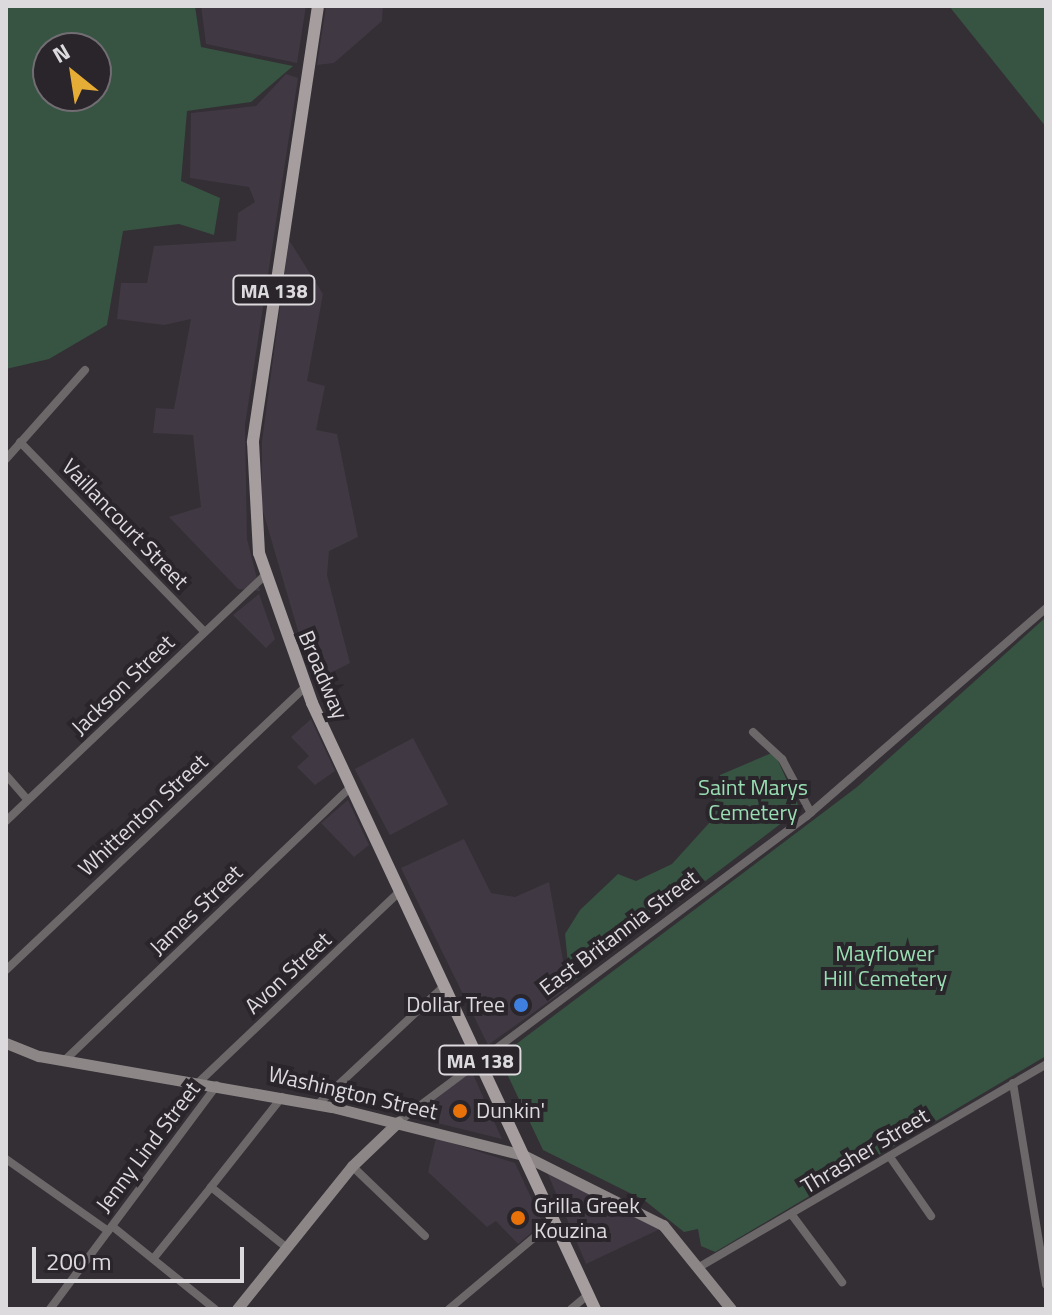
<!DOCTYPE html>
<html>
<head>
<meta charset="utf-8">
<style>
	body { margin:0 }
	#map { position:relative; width:1052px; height:1315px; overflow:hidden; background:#332f35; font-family:"Titillium Web",sans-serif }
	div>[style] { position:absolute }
	.built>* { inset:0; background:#403843; transform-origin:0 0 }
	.green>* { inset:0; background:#375341 }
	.street>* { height:8px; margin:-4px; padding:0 4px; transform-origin:4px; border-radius:4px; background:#6c6768 }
	.secondary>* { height:11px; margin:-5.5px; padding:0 5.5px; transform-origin:5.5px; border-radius:5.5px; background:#8c8686 }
	.primary>* { height:12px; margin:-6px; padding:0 6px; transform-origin:6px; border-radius:6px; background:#a59d9e }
	.dots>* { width:22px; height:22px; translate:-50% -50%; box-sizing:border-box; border:4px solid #29252b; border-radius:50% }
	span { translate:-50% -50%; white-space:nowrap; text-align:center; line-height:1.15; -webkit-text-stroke:8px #29252b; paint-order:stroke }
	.shield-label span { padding:2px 6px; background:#29252b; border:2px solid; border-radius:6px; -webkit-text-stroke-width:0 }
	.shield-label { font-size:20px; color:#dddade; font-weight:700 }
	.street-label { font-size:22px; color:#dddade }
	.park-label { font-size:22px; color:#99deb3 }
	.poi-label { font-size:22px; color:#dddade }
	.right { translate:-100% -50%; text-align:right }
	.left { translate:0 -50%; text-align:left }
	.frame { position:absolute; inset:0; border:8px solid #dddade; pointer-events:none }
	.north { position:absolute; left:32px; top:32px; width:80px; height:80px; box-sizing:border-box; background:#29252b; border:2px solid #716d73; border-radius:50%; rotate:330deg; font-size:22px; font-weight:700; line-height:32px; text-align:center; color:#dddade }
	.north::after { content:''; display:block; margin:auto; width:28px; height:36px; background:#e5ad35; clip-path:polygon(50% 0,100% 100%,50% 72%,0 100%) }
	.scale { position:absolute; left:32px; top:1247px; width:212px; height:36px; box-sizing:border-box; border:4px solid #dddade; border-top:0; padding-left:10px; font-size:24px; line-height:28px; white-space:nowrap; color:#dddade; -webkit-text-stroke:6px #29252b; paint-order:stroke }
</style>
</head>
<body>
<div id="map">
	<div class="built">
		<div style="clip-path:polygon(201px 6px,306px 6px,297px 63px,206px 44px)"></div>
		<div style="clip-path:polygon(326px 6px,383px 6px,382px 21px,334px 63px,317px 65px)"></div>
		<div style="clip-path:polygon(286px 74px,298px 78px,245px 425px,247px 539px,260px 591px,238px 589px,169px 517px,201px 507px,193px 435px,153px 433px,156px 408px,174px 409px,191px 319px,164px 325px,117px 319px,121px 283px,147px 283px,154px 246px,236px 241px,238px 213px,255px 202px,249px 187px,190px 178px,191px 113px,256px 106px)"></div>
		<div style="clip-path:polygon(289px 240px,323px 294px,307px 381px,325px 386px,316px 430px,337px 434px,358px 537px,329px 551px,327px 575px,350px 663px,313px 682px,262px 508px,262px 441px)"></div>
		<div style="clip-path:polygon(259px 594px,275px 639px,266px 648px,233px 615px)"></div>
		<div style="clip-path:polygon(311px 719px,335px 771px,315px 785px,297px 767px,309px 756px,291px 737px)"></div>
		<div style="left:413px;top:738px;width:75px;height:66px;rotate:62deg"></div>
		<div style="clip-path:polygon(348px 800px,369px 845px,354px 857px,321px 823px)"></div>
		<div style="clip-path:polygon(464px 839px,491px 893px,515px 897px,549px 882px,568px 988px,488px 1045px,401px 868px)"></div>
		<div style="clip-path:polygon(472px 1072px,502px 1139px,413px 1117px,468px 1073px)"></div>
		<div style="clip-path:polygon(436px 1138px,515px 1163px,543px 1223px,518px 1244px,496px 1221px,487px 1227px,428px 1172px)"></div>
		<div style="clip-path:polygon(547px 1172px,660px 1229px,586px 1264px)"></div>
	</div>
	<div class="green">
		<div style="clip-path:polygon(evenodd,6px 6px,195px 6px,201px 47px,293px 66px,251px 102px,187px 111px,181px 181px,220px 198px,214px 235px,179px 224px,123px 231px,107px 325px,49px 359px,6px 369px,6px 6px,48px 48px,96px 48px,96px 96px,48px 96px,48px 48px)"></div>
		<div style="clip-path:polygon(949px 6px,1046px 6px,1046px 127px)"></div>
		<div style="clip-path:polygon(1046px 617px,1046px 1056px,715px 1252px,701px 1246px,698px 1229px,684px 1232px,644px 1200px,543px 1150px,499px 1057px,857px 787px)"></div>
		<div style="clip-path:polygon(774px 752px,800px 809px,570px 984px,565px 934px,580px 910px,618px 874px,636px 881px,672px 864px,710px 822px,720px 775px)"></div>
	</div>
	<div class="street">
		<div style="left:20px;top:442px;width:265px;rotate:45.8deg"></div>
		<div style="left:6px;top:459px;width:119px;rotate:-48.4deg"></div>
		<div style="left:753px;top:732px;width:40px;rotate:43deg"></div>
		<div style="left:782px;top:759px;width:61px;rotate:61.8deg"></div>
		<div style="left:6px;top:775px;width:33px;rotate:49deg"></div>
		<div style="left:6px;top:821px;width:357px;rotate:-43.5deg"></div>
		<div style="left:6px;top:970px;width:412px;rotate:-43.4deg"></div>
		<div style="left:66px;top:1059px;width:394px;rotate:-43.7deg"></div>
		<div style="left:200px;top:1081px;width:276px;rotate:-43.5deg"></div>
		<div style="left:1013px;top:1083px;width:204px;rotate:80.7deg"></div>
		<div style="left:282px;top:1097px;width:115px;rotate:128.3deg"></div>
		<div style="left:211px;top:1187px;width:96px;rotate:38.7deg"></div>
		<div style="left:318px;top:1104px;width:174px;rotate:-43.1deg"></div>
		<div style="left:398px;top:1122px;width:511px;rotate:-36.8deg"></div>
		<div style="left:807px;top:816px;width:317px;rotate:-41deg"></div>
		<div style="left:890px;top:1157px;width:72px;rotate:55.2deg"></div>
		<div style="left:6px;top:1159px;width:125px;rotate:35.2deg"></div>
		<div style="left:352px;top:1166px;width:101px;rotate:43.8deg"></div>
		<div style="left:792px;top:1215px;width:84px;rotate:53.3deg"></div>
		<div style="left:112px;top:1226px;width:132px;rotate:38.9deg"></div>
		<div style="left:153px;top:1259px;width:92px;rotate:-51.1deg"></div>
		<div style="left:701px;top:1266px;width:400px;rotate:-30.3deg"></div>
		<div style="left:50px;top:1309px;width:279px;rotate:-53.3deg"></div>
		<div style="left:449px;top:1309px;width:137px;rotate:-40deg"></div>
		<div style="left:571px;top:1309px;width:23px;rotate:-40deg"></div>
	</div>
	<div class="secondary">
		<div style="left:6px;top:1043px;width:35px;rotate:22deg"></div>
		<div style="left:39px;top:1056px;width:297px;rotate:9.9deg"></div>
		<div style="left:332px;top:1107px;width:197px;rotate:14.1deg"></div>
		<div style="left:523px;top:1155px;width:157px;rotate:26.6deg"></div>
		<div style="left:663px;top:1225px;width:108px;rotate:51deg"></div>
		<div style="left:237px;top:1309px;width:184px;rotate:-51.2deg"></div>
		<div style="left:352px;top:1166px;width:64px;rotate:-43.7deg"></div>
	</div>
	<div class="primary">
		<div style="left:318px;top:6px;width:441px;rotate:98.5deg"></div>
		<div style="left:253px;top:442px;width:111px;rotate:86.9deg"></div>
		<div style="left:259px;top:553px;width:159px;rotate:70.5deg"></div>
		<div style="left:312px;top:703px;width:669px;rotate:64.97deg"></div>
	</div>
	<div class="dots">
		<div style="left:521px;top:1005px;background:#3f7fe0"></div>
		<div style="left:460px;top:1111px;background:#e8710a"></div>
		<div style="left:518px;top:1218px;background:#e8710a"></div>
	</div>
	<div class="shield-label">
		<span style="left:274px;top:290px">MA 138</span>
		<span style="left:480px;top:1060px">MA 138</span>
	</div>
	<div class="street-label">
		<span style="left:125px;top:524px;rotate:46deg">Vaillancourt Street</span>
		<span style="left:323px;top:675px;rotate:67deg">Broadway</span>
		<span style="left:123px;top:685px;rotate:-44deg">Jackson Street</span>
		<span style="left:143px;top:815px;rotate:-43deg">Whittenton Street</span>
		<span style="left:196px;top:910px;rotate:-44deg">James Street</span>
		<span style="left:619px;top:933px;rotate:-37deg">East Britannia Street</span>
		<span style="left:288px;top:973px;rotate:-43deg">Avon Street</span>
		<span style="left:353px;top:1093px;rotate:13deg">Washington Street</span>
		<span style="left:148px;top:1147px;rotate:-53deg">Jenny Lind Street</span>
		<span style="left:865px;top:1151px;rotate:-31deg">Thrasher Street</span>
	</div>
	<div class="park-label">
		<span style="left:753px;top:800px">Saint Marys<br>Cemetery</span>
		<span style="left:885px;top:966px">Mayflower<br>Hill Cemetery</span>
	</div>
	<div class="poi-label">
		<span class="right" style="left:505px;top:1005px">Dollar Tree</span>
		<span class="left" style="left:476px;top:1111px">Dunkin'</span>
		<span class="left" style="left:534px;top:1218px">Grilla Greek<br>Kouzina</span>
	</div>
	<div class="frame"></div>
	<div class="north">N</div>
	<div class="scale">200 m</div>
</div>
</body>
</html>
